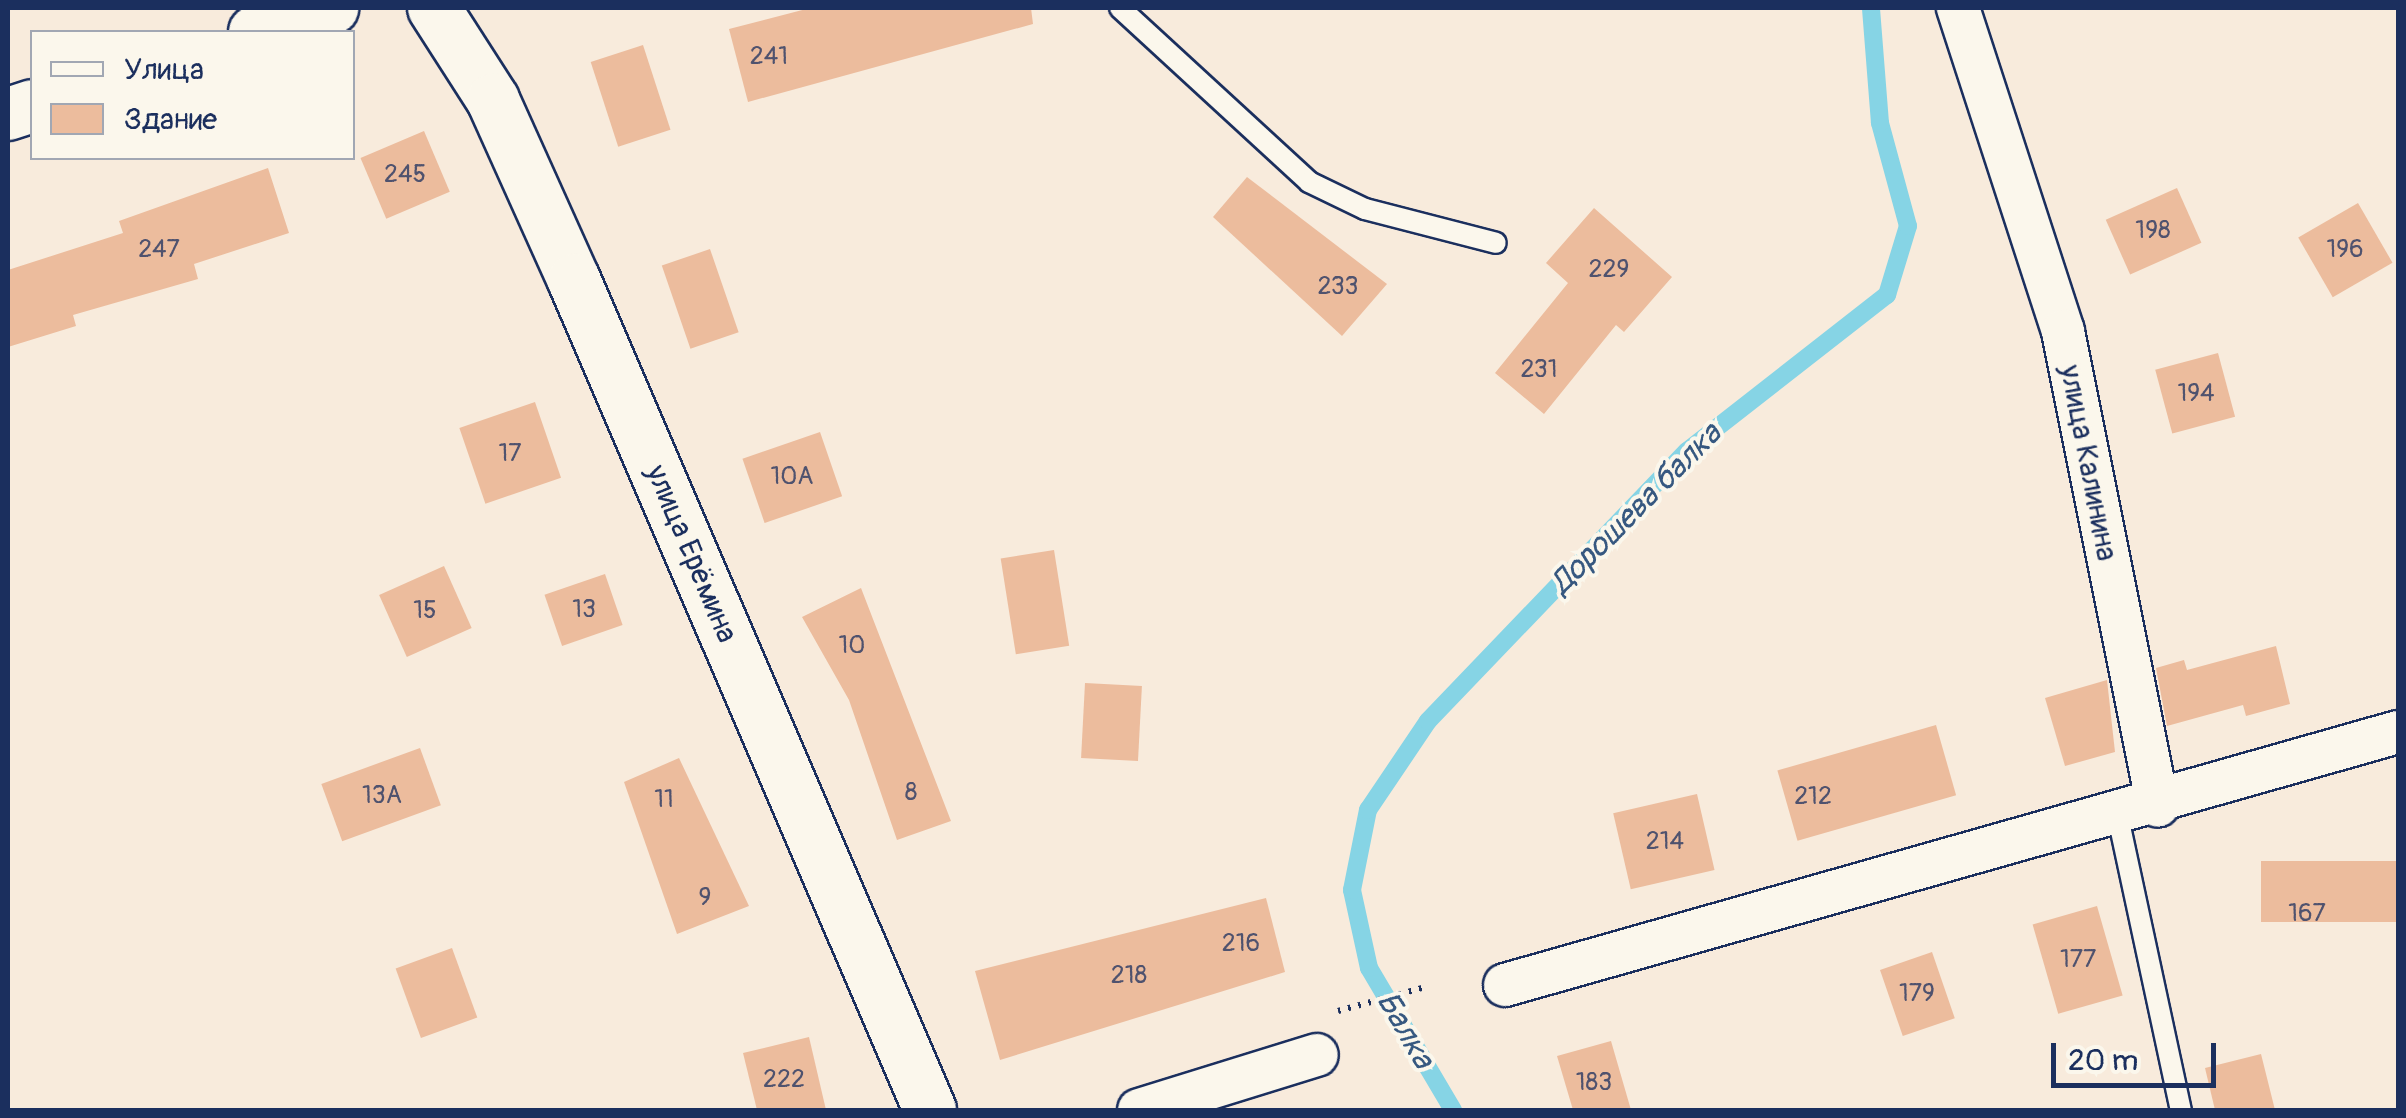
<!DOCTYPE html>
<html>
<head>
<meta charset="utf-8">
<style>
	body { margin:0 }
	#map { position:relative; width:2406px; height:1118px; overflow:hidden; background:#f8ebdc; font-family:Pangolin,sans-serif }
	div>[style] { position:absolute }
	.stream>* { height:18px; margin:-9px; padding:0 9px; transform-origin:9px; border-radius:9px; background:#86d4e5 }
	.building>* { inset:0; background:#ecbc9d; transform-origin:0 0 }
	.path>* { height:6px; margin-top:-3px; transform-origin:0; background:repeating-linear-gradient(90deg,#1b2f5e 0 2.5px,transparent 0 10.5px) }
	.roads { filter:drop-shadow(2px 0 #1b2f5e) drop-shadow(-2px 0 #1b2f5e) drop-shadow(0 2px #1b2f5e) drop-shadow(0 -2px #1b2f5e) }
	.service>* { height:20px; margin:-10px; padding:0 10px; transform-origin:10px; border-radius:10px; background:#fbf7ec }
	.minor>* { height:42px; margin:-21px; padding:0 21px; transform-origin:21px; border-radius:21px; background:#fbf7ec }
	.tertiary>* { height:52px; margin:-26px; padding:0 26px; transform-origin:26px; border-radius:26px; background:#fbf7ec }
	span { translate:-50% -50%; white-space:nowrap; text-align:center; line-height:1.15; -webkit-text-stroke:8px #fbf7ec; paint-order:stroke }
	.number-label { font-size:25px; color:#4f526e }
	.number-label span { -webkit-text-stroke-width:0 }
	.street-label { font-size:30px; color:#1b2f5e }
	.water-label { font-size:32px; color:#365880; font-style:italic }
	.frame { position:absolute; inset:0; border:10px solid #1b2f5e; pointer-events:none }
	.legend { position:absolute; left:30px; top:30px; width:325px; height:130px; box-sizing:border-box; background:#fbf7ec; border:2px solid #a1a7b3; margin:0; padding:12px 18px; list-style:none; font-size:30px; color:#1b2f5e }
	.legend li { display:flex; align-items:center; gap:20px; height:50px }
	.legend b { width:50px; border:2px solid #a1a7b3 }
	.scale { position:absolute; left:2051px; top:1043px; width:165px; height:45px; box-sizing:border-box; border:5px solid #1b2f5e; border-top:0; padding-left:12px; font-size:30px; line-height:35px; white-space:nowrap; color:#1b2f5e; -webkit-text-stroke:8px #fbf7ec; paint-order:stroke }
</style>
</head>
<body>
<div id="map">
	<div class="stream">
		<div style="left:1453px;top:1110px;width:165px;rotate:-120.6deg"></div>
		<div style="left:1369px;top:968px;width:80px;rotate:-102.3deg"></div>
		<div style="left:1352px;top:890px;width:82px;rotate:-78.7deg"></div>
		<div style="left:1368px;top:810px;width:107px;rotate:-56deg"></div>
		<div style="left:1428px;top:721px;width:374px;rotate:-46.2deg"></div>
		<div style="left:1687px;top:451px;width:254px;rotate:-38deg"></div>
		<div style="left:1887px;top:295px;width:72px;rotate:-73.1deg"></div>
		<div style="left:1908px;top:226px;width:107px;rotate:-105.2deg"></div>
		<div style="left:1880px;top:123px;width:115px;rotate:-94.5deg"></div>
	</div>
	<div class="building">
		<div style="clip-path:polygon(810px 8px,1031px 8px,1033px 24px,748px 102px,729px 29px)"></div>
		<div style="left:643px;top:45px;width:89px;height:55px;rotate:72deg"></div>
		<div style="left:424px;top:131px;width:66px;height:69px;rotate:67deg"></div>
		<div style="clip-path:polygon(268px 168px,289px 233px,194px 264px,198px 279px,73px 315px,76px 326px,8px 347px,8px 270px,123px 233px,119px 221px)"></div>
		<div style="clip-path:polygon(1247px 177px,1387px 284px,1342px 336px,1213px 217px)"></div>
		<div style="left:2177px;top:188px;width:60px;height:78px;rotate:66deg"></div>
		<div style="left:2358px;top:203px;width:69px;height:69px;rotate:60deg"></div>
		<div style="clip-path:polygon(1594px 208px,1672px 277px,1624px 332px,1616px 325px,1544px 414px,1495px 373px,1568px 283px,1546px 263px)"></div>
		<div style="left:710px;top:249px;width:88px;height:51px;rotate:71deg"></div>
		<div style="left:2218px;top:353px;width:66px;height:65px;rotate:75deg"></div>
		<div style="left:535px;top:402px;width:80px;height:80px;rotate:71deg"></div>
		<div style="left:820px;top:432px;width:68px;height:82px;rotate:71deg"></div>
		<div style="left:1054px;top:550px;width:97px;height:54px;rotate:81deg"></div>
		<div style="left:444px;top:566px;width:68px;height:71px;rotate:66deg"></div>
		<div style="left:605px;top:574px;width:54px;height:64px;rotate:71deg"></div>
		<div style="clip-path:polygon(861px 588px,951px 821px,897px 840px,849px 700px,802px 617px)"></div>
		<div style="clip-path:polygon(2276px 646px,2290px 704px,2246px 716px,2243px 705px,2167px 726px,2156px 668px,2184px 660px,2187px 670px)"></div>
		<div style="clip-path:polygon(2107px 680px,2115px 752px,2065px 766px,2045px 698px)"></div>
		<div style="left:1085px;top:683px;width:57px;height:75px;rotate:3deg"></div>
		<div style="left:1936px;top:725px;width:73px;height:165px;rotate:74deg"></div>
		<div style="left:420px;top:748px;width:61px;height:105px;rotate:70deg"></div>
		<div style="clip-path:polygon(679px 758px,749px 906px,677px 934px,624px 782px)"></div>
		<div style="left:1697px;top:794px;width:78px;height:86px;rotate:77deg"></div>
		<div style="left:2398px;top:861px;width:61px;height:137px;rotate:90deg"></div>
		<div style="clip-path:polygon(1266px 898px,1285px 972px,1000px 1060px,975px 971px)"></div>
		<div style="left:2097px;top:906px;width:93px;height:67px;rotate:74deg"></div>
		<div style="left:452px;top:948px;width:74px;height:60px;rotate:70deg"></div>
		<div style="left:1932px;top:952px;width:70px;height:55px;rotate:71deg"></div>
		<div style="clip-path:polygon(809px 1037px,826px 1110px,757px 1110px,743px 1053px)"></div>
		<div style="clip-path:polygon(1611px 1041px,1631px 1110px,1573px 1110px,1557px 1056px)"></div>
		<div style="clip-path:polygon(2261px 1054px,2275px 1110px,2215px 1110px,2205px 1068px)"></div>
	</div>
	<div class="path">
		<div style="left:1338px;top:1011px;width:94px;rotate:-15.4deg"></div>
	</div>
	<div class="roads">
		<div class="service">
			<div style="left:1120px;top:8px;width:257px;rotate:42.6deg"></div>
			<div style="left:1309px;top:182px;width:62px;rotate:25.7deg"></div>
			<div style="left:1365px;top:209px;width:135px;rotate:14.5deg"></div>
			<div style="left:2118px;top:817px;width:300px;rotate:77.9deg"></div>
		</div>
		<div class="minor">
			<div style="left:1958px;top:8px;width:340px;rotate:72deg"></div>
			<div style="left:2063px;top:331px;width:484px;rotate:78.7deg"></div>
			<div style="left:1505px;top:985px;width:928px;rotate:-15.82deg"></div>
			<div style="left:1139px;top:1110px;width:186px;rotate:-17.2deg"></div>
		</div>
		<div class="tertiary">
			<div style="left:434px;top:8px;width:109px;rotate:57.3deg"></div>
			<div style="left:493px;top:100px;width:197px;rotate:65.8deg"></div>
			<div style="left:574px;top:280px;width:903px;rotate:66.78deg"></div>
			<div style="left:255px;top:32px;width:81px;rotate:-17.3deg"></div>
			<div style="left:8px;top:114px;width:25px;rotate:-18deg"></div>
		</div>
	</div>
	<div class="number-label">
		<span style="left:769px;top:57px">241</span>
		<span style="left:405px;top:175px">245</span>
		<span style="left:2153px;top:231px">198</span>
		<span style="left:159px;top:250px">247</span>
		<span style="left:2345px;top:250px">196</span>
		<span style="left:1609px;top:270px">229</span>
		<span style="left:1338px;top:287px">233</span>
		<span style="left:1539px;top:370px">231</span>
		<span style="left:2196px;top:394px">194</span>
		<span style="left:510px;top:454px">17</span>
		<span style="left:792px;top:477px">10А</span>
		<span style="left:584px;top:610px">13</span>
		<span style="left:425px;top:611px">15</span>
		<span style="left:852px;top:646px">10</span>
		<span style="left:911px;top:793px">8</span>
		<span style="left:382px;top:796px">13А</span>
		<span style="left:1813px;top:797px">212</span>
		<span style="left:664px;top:800px">11</span>
		<span style="left:1665px;top:842px">214</span>
		<span style="left:705px;top:898px">9</span>
		<span style="left:2307px;top:914px">167</span>
		<span style="left:1241px;top:944px">216</span>
		<span style="left:2078px;top:960px">177</span>
		<span style="left:1129px;top:976px">218</span>
		<span style="left:1917px;top:994px">179</span>
		<span style="left:784px;top:1080px">222</span>
		<span style="left:1594px;top:1083px">183</span>
	</div>
	<div class="street-label">
		<span style="left:2088px;top:463px;rotate:79deg">улица Калинина</span>
		<span style="left:691px;top:554px;rotate:67deg">улица Ерёмина</span>
	</div>
	<div class="water-label">
		<span style="left:1636px;top:509px;rotate:-45deg">Дорошева балка</span>
		<span style="left:1405px;top:1030px;rotate:60deg">Балка</span>
	</div>
	<div class="frame"></div>
	<ul class="legend">
	<li><b style="height:12px;background:#fbf7ec"></b>Улица</li>
	<li><b style="height:28px;background:#ecbc9d"></b>Здание</li>
	</ul>
	<div class="scale">20 m</div>
</div>
</body>
</html>
